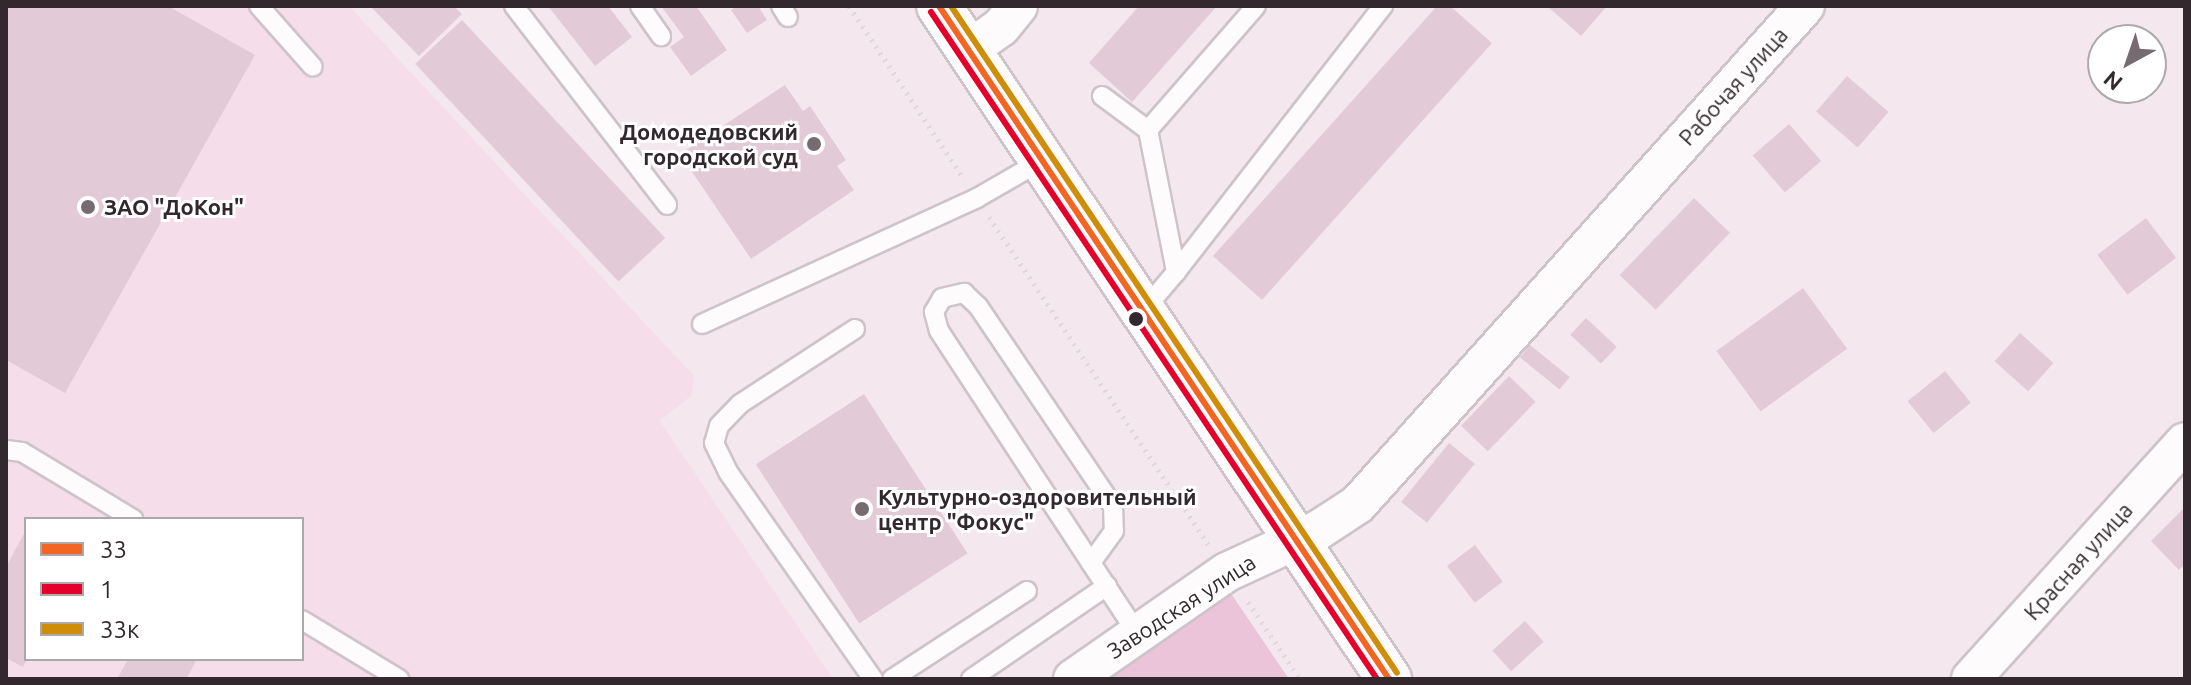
<!DOCTYPE html>
<html>
<head>
<meta charset="utf-8">
<style>
	body { margin:0 }
	#map { position:relative; width:2191px; height:685px; overflow:hidden; background:#f5e7ee; font-family:Ubuntu,sans-serif }
	div>[style] { position:absolute }
	.built>* { inset:0; background:#f6ddea }
	.green>* { inset:0; background:#ecc4da }
	.building>* { inset:0; background:#e2cbd7; transform-origin:0 0 }
	.path>* { height:5px; margin-top:-2.5px; transform-origin:0; background:repeating-linear-gradient(90deg,#ddd9db 0 2px,transparent 0 8px) }
	.roads { filter:drop-shadow(2px 0 #cec3c9) drop-shadow(-2px 0 #cec3c9) drop-shadow(0 2px #cec3c9) drop-shadow(0 -2px #cec3c9) }
	.service>* { height:18px; margin:-9px; padding:0 9px; transform-origin:9px; border-radius:9px; background:#fefbfc }
	.minor>* { height:38px; margin:-19px; padding:0 19px; transform-origin:19px; border-radius:19px; background:#fefbfc }
	.secondary>* { height:44px; margin:-22px; padding:0 22px; transform-origin:22px; border-radius:22px; background:#fefbfc }
	.bus-1>* { height:6px; margin:-3px; padding:0 3px; transform-origin:3px; border-radius:3px; background:#f26522 }
	.bus-2>* { height:6px; margin:-3px; padding:0 3px; transform-origin:3px; border-radius:3px; background:#e4002b }
	.bus-3>* { height:6px; margin:-3px; padding:0 3px; transform-origin:3px; border-radius:3px; background:#d08d09 }
	.dots>* { width:22px; height:22px; translate:-50% -50%; box-sizing:border-box; border:4px solid #fff; border-radius:50% }
	span { translate:-50% -50%; white-space:nowrap; text-align:center; line-height:1.15; -webkit-text-stroke:6px #fff; paint-order:stroke }
	.street-label { font-size:22px; color:#32282e }
	.poi-label { font-size:22px; color:#32282e; font-weight:700 }
	.right { translate:-100% -50%; text-align:right }
	.left { translate:0 -50%; text-align:left }
	.frame { position:absolute; inset:0; border:8px solid #32282e; pointer-events:none }
	.legend { position:absolute; left:24px; top:517px; width:280px; height:144px; box-sizing:border-box; background:#fff; border:2px solid #ada9ab; margin:0; padding:10px 14px; list-style:none; font-size:24px; color:#32282e }
	.legend li { display:flex; align-items:center; gap:16px; height:40px }
	.legend b { width:40px; border:2px solid #ada9ab }
	.north { position:absolute; left:2087px; top:24px; width:80px; height:80px; box-sizing:border-box; background:#fff; border:2px solid #ada9ab; border-radius:50%; rotate:220deg; font-size:22px; font-weight:700; line-height:32px; text-align:center; color:#32282e }
	.north::after { content:''; display:block; margin:auto; width:28px; height:36px; background:#766b71; clip-path:polygon(50% 0,100% 100%,50% 72%,0 100%) }
</style>
</head>
<body>
<div id="map">
	<div class="built">
		<div style="clip-path:polygon(evenodd,6px 6px,349px 6px,694px 376px,692px 395px,660px 421px,833px 679px,6px 679px,6px 6px,26px 519px,302px 519px,302px 659px,26px 659px,26px 519px)"></div>
	</div>
	<div class="green">
		<div style="clip-path:polygon(1230px 592px,1289px 679px,1106px 679px,1145px 653px)"></div>
	</div>
	<div class="building">
		<div style="clip-path:polygon(6px 6px,168px 6px,255px 55px,65px 393px,6px 360px)"></div>
		<div style="clip-path:polygon(370px 6px,454px 6px,462px 14px,419px 56px)"></div>
		<div style="clip-path:polygon(548px 6px,608px 6px,632px 37px,595px 66px)"></div>
		<div style="clip-path:polygon(661px 6px,696px 6px,727px 50px,691px 76px,670px 47px,684px 37px)"></div>
		<div style="clip-path:polygon(737px 6px,758px 6px,767px 20px,747px 33px,731px 10px)"></div>
		<div style="clip-path:polygon(1139px 6px,1217px 6px,1132px 102px,1089px 63px)"></div>
		<div style="clip-path:polygon(1437px 6px,1450px 6px,1492px 43px,1262px 300px,1213px 256px)"></div>
		<div style="clip-path:polygon(1547px 6px,1607px 6px,1581px 36px)"></div>
		<div style="left:462px;top:20px;width:298px;height:64px;rotate:47deg"></div>
		<div style="left:1847px;top:76px;width:55px;height:47px;rotate:41deg"></div>
		<div style="clip-path:polygon(785px 85px,803px 111px,810px 106px,846px 160px,837px 166px,854px 190px,751px 259px,680px 154px)"></div>
		<div style="left:1789px;top:124px;width:49px;height:48px;rotate:49deg"></div>
		<div style="left:1694px;top:198px;width:50px;height:107px;rotate:44deg"></div>
		<div style="left:2146px;top:218px;width:50px;height:61px;rotate:53deg"></div>
		<div style="left:1803px;top:288px;width:75px;height:107px;rotate:54deg"></div>
		<div style="left:1586px;top:318px;width:42px;height:23px;rotate:43deg"></div>
		<div style="left:2020px;top:333px;width:45px;height:38px;rotate:42deg"></div>
		<div style="left:1530px;top:345px;width:51px;height:16px;rotate:39deg"></div>
		<div style="left:1945px;top:371px;width:41px;height:48px;rotate:51deg"></div>
		<div style="left:1509px;top:376px;width:37px;height:69px;rotate:44deg"></div>
		<div style="left:864px;top:394px;width:190px;height:129px;rotate:57deg"></div>
		<div style="left:1449px;top:443px;width:33px;height:76px;rotate:39deg"></div>
		<div style="clip-path:polygon(2185px 507px,2185px 564px,2179px 570px,2151px 541px)"></div>
		<div style="clip-path:polygon(26px 530px,27px 659px,23px 667px,6px 658px,6px 567px)"></div>
		<div style="left:1475px;top:545px;width:46px;height:35px;rotate:53deg"></div>
		<div style="left:1525px;top:621px;width:28px;height:44px;rotate:48deg"></div>
		<div style="clip-path:polygon(128px 659px,197px 659px,186px 679px,117px 679px)"></div>
	</div>
	<div class="path">
		<div style="left:849px;top:6px;width:208px;rotate:56.4deg"></div>
		<div style="left:989px;top:217px;width:394px;rotate:56.2deg"></div>
		<div style="left:1248px;top:602px;width:93px;rotate:56deg"></div>
	</div>
	<div class="roads">
		<div class="service">
			<div style="left:259px;top:6px;width:81px;rotate:48.5deg"></div>
			<div style="left:514px;top:6px;width:251px;rotate:52.4deg"></div>
			<div style="left:640px;top:6px;width:37px;rotate:55deg"></div>
			<div style="left:781px;top:6px;width:13px;rotate:58deg"></div>
			<div style="left:1102px;top:96px;width:57px;rotate:36.5deg"></div>
			<div style="left:1148px;top:130px;width:145px;rotate:78.8deg"></div>
			<div style="left:1176px;top:272px;width:51px;rotate:130.2deg"></div>
			<div style="left:1148px;top:130px;width:164px;rotate:-48.9deg"></div>
			<div style="left:1176px;top:272px;width:337px;rotate:-52.1deg"></div>
			<div style="left:702px;top:324px;width:302px;rotate:-24.6deg"></div>
			<div style="left:977px;top:198px;width:74px;rotate:-30deg"></div>
			<div style="left:855px;top:329px;width:137px;rotate:146.9deg"></div>
			<div style="left:740px;top:404px;width:30px;rotate:134deg"></div>
			<div style="left:719px;top:426px;width:18px;rotate:106deg"></div>
			<div style="left:714px;top:443px;width:32px;rotate:64deg"></div>
			<div style="left:728px;top:472px;width:253px;rotate:55deg"></div>
			<div style="left:6px;top:450px;width:16px;rotate:7deg"></div>
			<div style="left:22px;top:452px;width:130px;rotate:31.1deg"></div>
			<div style="left:1091px;top:563px;width:277px;rotate:-123.2deg"></div>
			<div style="left:939px;top:331px;width:20px;rotate:-105deg"></div>
			<div style="left:934px;top:312px;width:16px;rotate:-60deg"></div>
			<div style="left:942px;top:298px;width:23px;rotate:-13deg"></div>
			<div style="left:964px;top:293px;width:19px;rotate:43deg"></div>
			<div style="left:978px;top:306px;width:241px;rotate:56deg"></div>
			<div style="left:1113px;top:506px;width:25px;rotate:88deg"></div>
			<div style="left:1114px;top:531px;width:39px;rotate:126deg"></div>
			<div style="left:1091px;top:563px;width:84px;rotate:56.7deg"></div>
			<div style="left:302px;top:620px;width:114px;rotate:31.3deg"></div>
			<div style="left:892px;top:679px;width:161px;rotate:-33.1deg"></div>
			<div style="left:971px;top:679px;width:165px;rotate:-34.4deg"></div>
		</div>
		<div class="minor">
			<div style="left:969px;top:50px;width:39px;rotate:-36deg"></div>
			<div style="left:1001px;top:27px;width:27px;rotate:-51deg"></div>
			<div style="left:1073px;top:679px;width:188px;rotate:-34.8deg"></div>
			<div style="left:1227px;top:572px;width:102px;rotate:-24.8deg"></div>
			<div style="left:1320px;top:529px;width:45px;rotate:-33.3deg"></div>
			<div style="left:1358px;top:504px;width:669px;rotate:-48.09deg"></div>
			<div style="left:1971px;top:679px;width:319px;rotate:-47.9deg"></div>
		</div>
		<div class="secondary">
			<div style="left:939px;top:6px;width:810px;rotate:56.23deg"></div>
		</div>
	</div>
	<div class="bus-1">
		<div style="left:939px;top:6px;width:810px;rotate:56.23deg"></div>
	</div>
	<div class="bus-2">
		<div style="left:931px;top:12px;width:802px;rotate:56.23deg"></div>
	</div>
	<div class="bus-3">
		<div style="left:951px;top:6px;width:802px;rotate:56.23deg"></div>
	</div>
	<div class="dots">
		<div style="left:814px;top:144px;background:#766b71"></div>
		<div style="left:88px;top:207px;background:#766b71"></div>
		<div style="left:1136px;top:319px;background:#32282e"></div>
		<div style="left:862px;top:509px;background:#766b71"></div>
	</div>
	<div class="street-label">
		<span style="left:1733px;top:86px;rotate:-48deg">Рабочая улица</span>
		<span style="left:2078px;top:561px;rotate:-48deg">Красная улица</span>
		<span style="left:1181px;top:606px;rotate:-33deg">Заводская улица</span>
	</div>
	<div class="poi-label">
		<span class="right" style="left:798px;top:144px">Домодедовский<br>городской суд</span>
		<span class="left" style="left:104px;top:207px">ЗАО "ДоКон"</span>
		<span class="left" style="left:878px;top:509px">Культурно-оздоровительный<br>центр "Фокус"</span>
	</div>
	<div class="frame"></div>
	<ul class="legend">
	<li><b style="height:10px;background:#f26522"></b>33</li>
	<li><b style="height:10px;background:#e4002b"></b>1</li>
	<li><b style="height:10px;background:#d08d09"></b>33к</li>
	</ul>
	<div class="north">N</div>
</div>
</body>
</html>
